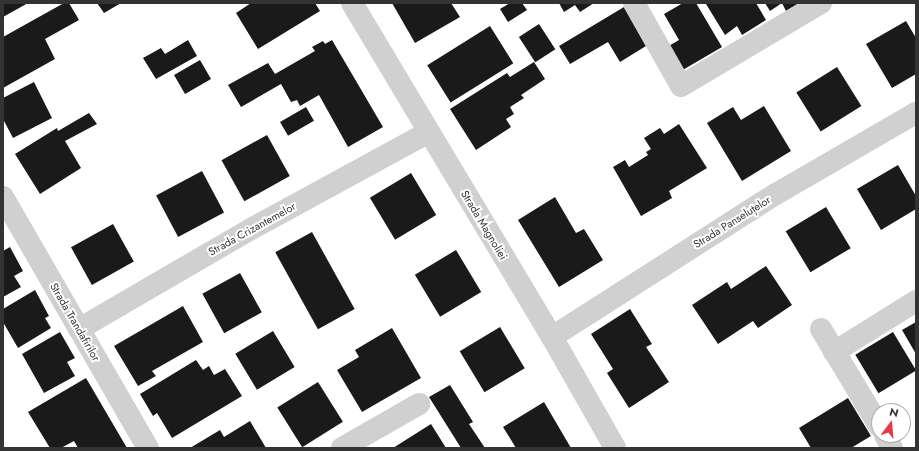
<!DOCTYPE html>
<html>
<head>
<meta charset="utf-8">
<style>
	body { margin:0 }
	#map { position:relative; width:919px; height:451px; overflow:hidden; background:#fff; font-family:Jost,sans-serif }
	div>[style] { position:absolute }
	.building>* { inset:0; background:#1a1a1a; transform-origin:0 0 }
	.minor>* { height:22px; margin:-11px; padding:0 11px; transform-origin:11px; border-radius:11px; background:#d0d0d0 }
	span { translate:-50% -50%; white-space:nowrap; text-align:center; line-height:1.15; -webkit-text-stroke:4px #fff; paint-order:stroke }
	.street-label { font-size:11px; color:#333 }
	.frame { position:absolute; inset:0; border:4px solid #333; pointer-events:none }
	.north { position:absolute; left:871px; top:403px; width:40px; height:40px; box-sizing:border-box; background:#fff; border:1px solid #adadad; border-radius:50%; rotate:16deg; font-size:11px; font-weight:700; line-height:16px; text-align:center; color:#333 }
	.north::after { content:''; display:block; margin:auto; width:14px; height:18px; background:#e63946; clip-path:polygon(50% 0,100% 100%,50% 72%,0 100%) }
</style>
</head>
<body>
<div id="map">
	<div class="building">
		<div style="clip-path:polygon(3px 3px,28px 3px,3px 17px)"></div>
		<div style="clip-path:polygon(64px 3px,69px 3px,79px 20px,45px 39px,55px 59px,3px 88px,3px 37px)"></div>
		<div style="clip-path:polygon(97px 3px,121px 3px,104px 13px)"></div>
		<div style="clip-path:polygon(251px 3px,315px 3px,320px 11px,258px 49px,236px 13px)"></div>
		<div style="clip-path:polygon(392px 3px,451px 3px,460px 17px,415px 43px)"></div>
		<div style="clip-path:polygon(510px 3px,522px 3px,527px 10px,508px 22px,500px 9px)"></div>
		<div style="clip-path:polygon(559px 3px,594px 3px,580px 12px,575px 5px,564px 12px)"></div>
		<div style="clip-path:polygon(683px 3px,696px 3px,722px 47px,681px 71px,667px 47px,679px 40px,664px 14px)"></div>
		<div style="clip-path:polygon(708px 3px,756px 3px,766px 20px,742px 35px,737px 26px,725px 35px,706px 4px)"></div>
		<div style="clip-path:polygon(765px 3px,799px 3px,786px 11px,782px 3px,770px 11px)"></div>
		<div style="clip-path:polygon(624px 7px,646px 46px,620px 62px,608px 42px,570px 64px,559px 46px)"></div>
		<div style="clip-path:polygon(906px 21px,916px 38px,916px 74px,892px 88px,866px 44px)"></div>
		<div style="left:539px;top:24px;width:30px;height:24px;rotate:57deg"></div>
		<div style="left:490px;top:26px;width:44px;height:74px;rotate:58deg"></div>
		<div style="clip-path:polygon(188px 40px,197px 56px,156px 79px,143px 58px,161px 48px,165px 54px)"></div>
		<div style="clip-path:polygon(332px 40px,383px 127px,348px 147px,319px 95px,300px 106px,297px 100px,291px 102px,281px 84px,241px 107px,228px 85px,268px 63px,275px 74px,315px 51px,312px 47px,323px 41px,325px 44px)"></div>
		<div style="left:200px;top:60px;width:22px;height:30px;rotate:60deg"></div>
		<div style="clip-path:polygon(534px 62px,545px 79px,521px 95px,524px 98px,510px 107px,514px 114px,506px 119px,511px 127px,476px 150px,450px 109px,507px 73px,510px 77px)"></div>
		<div style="left:837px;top:67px;width:46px;height:48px;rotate:58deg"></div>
		<div style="clip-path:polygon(34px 82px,52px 118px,13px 138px,3px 119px,3px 98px)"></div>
		<div style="clip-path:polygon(764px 106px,791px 151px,742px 181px,707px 123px,733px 107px,741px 120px)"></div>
		<div style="left:306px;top:107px;width:16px;height:30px;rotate:60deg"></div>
		<div style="clip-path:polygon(89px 113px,97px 124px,65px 141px,81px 168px,40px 194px,15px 154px,57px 128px,58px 131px)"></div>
		<div style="clip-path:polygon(679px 124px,707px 168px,669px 191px,672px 198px,641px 216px,613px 167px,625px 160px,629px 167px,648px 155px,646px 152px,651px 149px,644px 138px,660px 128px,664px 134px)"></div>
		<div style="left:267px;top:135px;width:47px;height:52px;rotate:61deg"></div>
		<div style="clip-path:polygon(898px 165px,916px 196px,916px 209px,881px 230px,857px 189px)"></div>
		<div style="left:202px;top:171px;width:47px;height:52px;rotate:62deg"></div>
		<div style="left:411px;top:173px;width:49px;height:48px;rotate:59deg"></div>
		<div style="clip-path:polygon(555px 197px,576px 233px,584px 229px,603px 260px,559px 287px,518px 220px)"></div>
		<div style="left:826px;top:207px;width:48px;height:47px;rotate:59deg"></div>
		<div style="left:113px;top:224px;width:43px;height:48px;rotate:61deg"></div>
		<div style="left:312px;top:232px;width:88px;height:42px;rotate:61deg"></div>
		<div style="clip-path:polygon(10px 247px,23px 271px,14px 276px,21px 287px,3px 297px,3px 251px)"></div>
		<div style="left:456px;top:250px;width:49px;height:48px;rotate:59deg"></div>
		<div style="clip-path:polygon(766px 266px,792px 305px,758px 328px,753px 321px,718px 344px,692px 305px,727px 282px,731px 289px)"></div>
		<div style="left:240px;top:273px;width:45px;height:43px;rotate:61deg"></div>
		<div style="clip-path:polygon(35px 290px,49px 316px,45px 318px,51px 328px,18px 348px,3px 322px,3px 309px)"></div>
		<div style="clip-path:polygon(183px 306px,203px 342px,152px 371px,156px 376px,138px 386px,114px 346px)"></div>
		<div style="clip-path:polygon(630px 309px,652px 344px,646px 347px,669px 382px,629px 408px,607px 373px,613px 369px,591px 334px)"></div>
		<div style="clip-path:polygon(916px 322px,916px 354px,902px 330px)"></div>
		<div style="left:500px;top:327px;width:48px;height:47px;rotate:59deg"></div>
		<div style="clip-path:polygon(392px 328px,421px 378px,362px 412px,337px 370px,359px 357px,355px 350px)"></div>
		<div style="left:273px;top:331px;width:42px;height:44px;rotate:59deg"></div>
		<div style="clip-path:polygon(60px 332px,75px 358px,67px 362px,75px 376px,44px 393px,22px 354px)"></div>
		<div style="left:893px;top:332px;width:45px;height:44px;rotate:59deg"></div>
		<div style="clip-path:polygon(196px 360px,203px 370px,209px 366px,214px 375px,225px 369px,242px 396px,172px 438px,157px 413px,153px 416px,140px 394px)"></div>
		<div style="clip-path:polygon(86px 378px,110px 419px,127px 448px,78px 448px,74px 441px,61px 448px,50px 448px,28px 412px)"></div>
		<div style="left:318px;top:382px;width:47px;height:48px;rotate:58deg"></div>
		<div style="clip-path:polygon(450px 385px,473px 422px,469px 424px,485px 448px,461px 448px,429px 397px)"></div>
		<div style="clip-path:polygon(848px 398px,871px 436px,851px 448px,811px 448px,799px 428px)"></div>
		<div style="clip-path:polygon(544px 402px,571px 448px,516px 448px,503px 427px)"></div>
		<div style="clip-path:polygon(250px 421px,266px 448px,190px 448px,220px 430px,224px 437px)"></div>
		<div style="clip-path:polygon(431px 424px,446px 448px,393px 448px)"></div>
	</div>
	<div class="minor">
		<div style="left:352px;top:3px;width:389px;rotate:59.1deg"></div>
		<div style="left:552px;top:337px;width:128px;rotate:60.4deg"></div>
		<div style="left:634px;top:3px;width:95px;rotate:60.5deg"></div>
		<div style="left:681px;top:86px;width:163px;rotate:-30.7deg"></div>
		<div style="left:3px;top:197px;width:290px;rotate:60deg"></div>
		<div style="left:79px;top:329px;width:199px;rotate:-30.2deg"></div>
		<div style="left:251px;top:229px;width:200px;rotate:-28.6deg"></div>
		<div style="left:821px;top:329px;width:113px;rotate:59.1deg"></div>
		<div style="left:552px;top:337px;width:266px;rotate:-32.6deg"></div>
		<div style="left:776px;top:194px;width:162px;rotate:-30.1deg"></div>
		<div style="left:834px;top:352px;width:97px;rotate:-31.9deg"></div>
		<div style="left:885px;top:435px;width:15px;rotate:62deg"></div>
		<div style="left:342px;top:448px;width:89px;rotate:-29.7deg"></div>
	</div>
	<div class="street-label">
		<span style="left:732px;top:222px;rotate:-32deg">Strada Panseluțelor</span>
		<span style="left:484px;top:225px;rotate:59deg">Strada Magnoliei</span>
		<span style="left:252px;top:229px;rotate:-29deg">Strada Crizantemelor</span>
		<span style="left:75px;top:322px;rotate:60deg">Strada Trandafirilor</span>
	</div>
	<div class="frame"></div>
	<div class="north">N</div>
</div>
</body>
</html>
